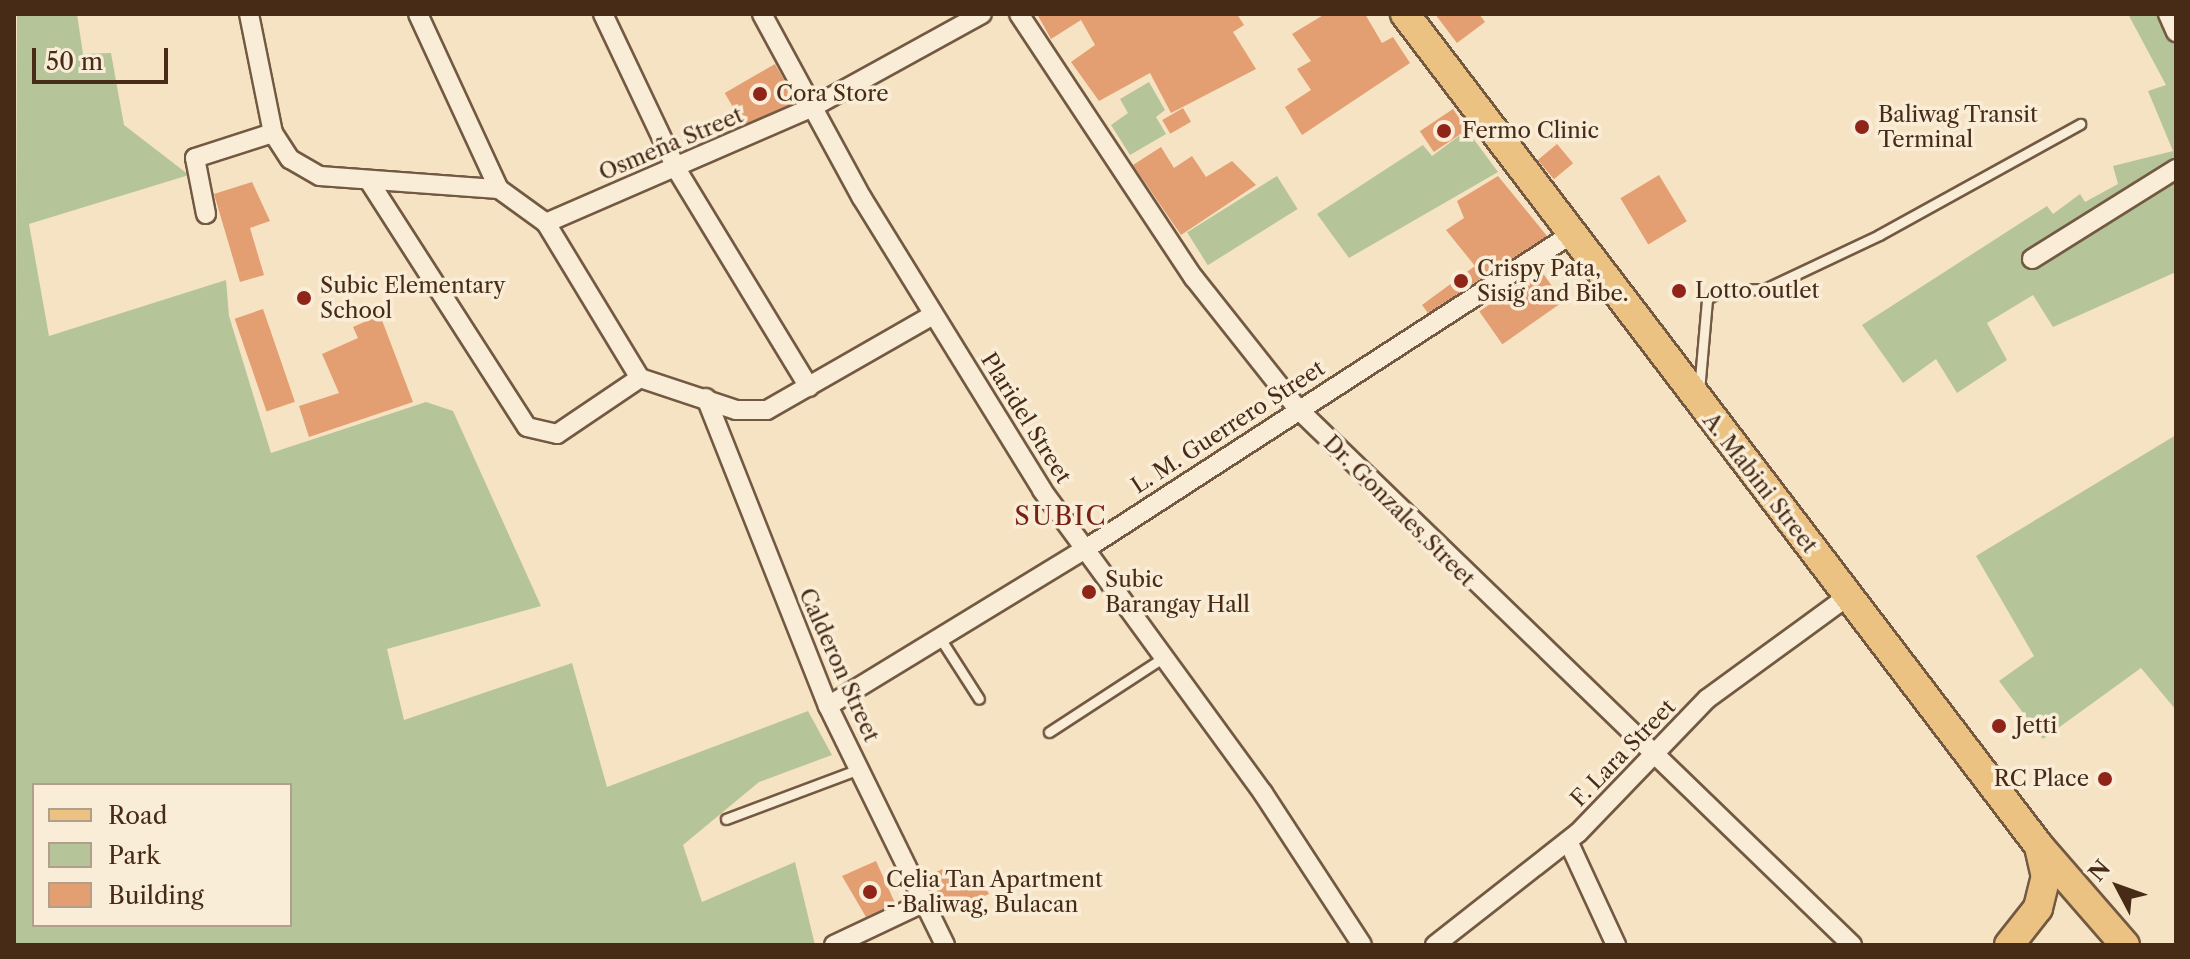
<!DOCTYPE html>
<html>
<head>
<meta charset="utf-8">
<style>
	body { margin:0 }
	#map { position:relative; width:2190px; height:959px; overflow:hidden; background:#f6e3c3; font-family:"Libre Caslon Text",serif }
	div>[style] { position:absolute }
	.green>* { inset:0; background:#b6c599; transform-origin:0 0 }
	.building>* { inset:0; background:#e39e71; transform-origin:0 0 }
	.roads { filter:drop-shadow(2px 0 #735942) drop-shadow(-2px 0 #735942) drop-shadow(0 2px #735942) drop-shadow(0 -2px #735942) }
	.lane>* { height:9px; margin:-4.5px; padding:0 4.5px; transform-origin:4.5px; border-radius:4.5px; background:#f9edd8 }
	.street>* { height:18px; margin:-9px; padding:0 9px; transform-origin:9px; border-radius:9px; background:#f9edd8 }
	.primary>* { height:28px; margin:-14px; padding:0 14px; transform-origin:14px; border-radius:14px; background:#ebc282 }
	.dots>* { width:22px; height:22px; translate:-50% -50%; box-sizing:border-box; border:4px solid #f9edd8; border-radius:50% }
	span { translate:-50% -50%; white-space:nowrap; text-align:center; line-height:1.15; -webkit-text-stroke:7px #f9edd8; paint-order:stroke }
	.poi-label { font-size:22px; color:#472b17 }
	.left { translate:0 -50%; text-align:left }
	.right { translate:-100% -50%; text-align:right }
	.street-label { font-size:22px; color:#472b17 }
	.quarter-label { font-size:26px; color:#7a1f14; letter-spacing:2px }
	.frame { position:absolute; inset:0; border:16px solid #472b17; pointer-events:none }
	.legend { position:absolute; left:32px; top:783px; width:260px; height:144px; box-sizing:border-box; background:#f9edd8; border:2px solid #b29f8b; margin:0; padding:10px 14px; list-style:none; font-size:24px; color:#472b17 }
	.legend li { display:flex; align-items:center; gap:16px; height:40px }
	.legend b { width:40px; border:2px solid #b29f8b }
	.north { position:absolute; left:2078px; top:847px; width:80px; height:80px; -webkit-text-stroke:6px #f9edd8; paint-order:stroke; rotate:311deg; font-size:22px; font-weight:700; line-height:32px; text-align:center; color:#472b17 }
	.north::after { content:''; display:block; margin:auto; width:28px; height:36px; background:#472b17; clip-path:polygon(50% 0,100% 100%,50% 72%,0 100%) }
	.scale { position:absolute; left:32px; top:48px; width:136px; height:36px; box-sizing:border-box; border:4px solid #472b17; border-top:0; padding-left:10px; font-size:24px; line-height:28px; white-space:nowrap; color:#472b17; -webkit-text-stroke:6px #f9edd8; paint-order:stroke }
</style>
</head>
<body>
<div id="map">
	<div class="green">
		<div style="clip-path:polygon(evenodd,17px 14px,77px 14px,83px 54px,111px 53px,124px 125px,189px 175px,29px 224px,49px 336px,226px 280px,229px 316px,271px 453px,426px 402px,453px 411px,541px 606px,387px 649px,404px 720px,572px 663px,607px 787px,808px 711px,832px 755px,759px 782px,683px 845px,702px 902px,795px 862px,815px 945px,14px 945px,17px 14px,34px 785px,290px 785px,290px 925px,34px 925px,34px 785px)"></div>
		<div style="clip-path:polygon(2128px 14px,2176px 14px,2176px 272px,2053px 327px,2033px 295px,1987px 323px,2007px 360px,1957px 393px,1936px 359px,1903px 383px,1862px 325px,2047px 206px,2053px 214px,2080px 194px,2085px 202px,2118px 184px,2113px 166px,2173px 151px,2148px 91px,2166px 85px)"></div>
		<div style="clip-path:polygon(1149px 82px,1165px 110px,1156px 117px,1166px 134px,1130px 155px,1111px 125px,1128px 113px,1120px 99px)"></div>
		<div style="clip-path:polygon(1467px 130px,1498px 172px,1349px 258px,1317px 214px,1423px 145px,1432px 156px)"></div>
		<div style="left:1277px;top:176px;width:39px;height:106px;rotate:58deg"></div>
		<div style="clip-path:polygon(2176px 435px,2176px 710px,2141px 668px,2043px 739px,1999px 681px,2034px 656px,1976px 556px)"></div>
	</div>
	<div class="building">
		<div style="clip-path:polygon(1037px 14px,1237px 14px,1244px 25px,1233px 32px,1256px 69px,1171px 113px,1150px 73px,1099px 101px,1071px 62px,1095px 45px,1081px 20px,1051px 39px)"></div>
		<div style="clip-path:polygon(1325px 14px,1365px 14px,1382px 43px,1393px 37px,1410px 63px,1302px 135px,1285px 107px,1311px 90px,1297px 69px,1311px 61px,1292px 34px)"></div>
		<div style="clip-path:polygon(1435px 14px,1479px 14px,1485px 22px,1457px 43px)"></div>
		<div style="left:775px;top:64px;width:43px;height:58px;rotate:60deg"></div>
		<div style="left:1183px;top:108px;width:16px;height:24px;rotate:60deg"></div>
		<div style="left:1453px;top:109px;width:25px;height:40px;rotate:56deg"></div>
		<div style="left:1557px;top:144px;width:25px;height:25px;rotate:50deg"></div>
		<div style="clip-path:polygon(1161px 147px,1174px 168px,1192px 156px,1206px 177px,1232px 161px,1256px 185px,1181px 235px,1133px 165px)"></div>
		<div style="left:1659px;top:175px;width:54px;height:45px;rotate:59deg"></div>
		<div style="clip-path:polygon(1498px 176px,1547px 236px,1428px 313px,1422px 305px,1475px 266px,1446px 230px,1464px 218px,1457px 201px)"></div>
		<div style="clip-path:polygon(252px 182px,270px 221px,250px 228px,264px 275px,240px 282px,214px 194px)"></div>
		<div style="left:1540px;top:269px;width:40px;height:74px;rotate:55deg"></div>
		<div style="left:263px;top:309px;width:98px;height:30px;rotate:71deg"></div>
		<div style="clip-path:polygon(380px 315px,413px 402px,309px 437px,299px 406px,339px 393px,322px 354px,358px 338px,353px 327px)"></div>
		<div style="clip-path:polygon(876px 861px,895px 903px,866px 917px,842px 876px)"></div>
		<div style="clip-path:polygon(945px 868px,951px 883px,978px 873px,989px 894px,943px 914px,925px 877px)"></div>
	</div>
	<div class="roads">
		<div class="lane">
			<div style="left:1699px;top:391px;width:92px;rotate:-85deg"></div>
			<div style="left:1707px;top:299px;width:17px;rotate:-31deg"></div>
			<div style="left:1722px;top:290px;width:43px;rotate:-1.3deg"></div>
			<div style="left:1765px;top:289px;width:126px;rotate:-25.3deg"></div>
			<div style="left:1879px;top:235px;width:230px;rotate:-28.9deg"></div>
			<div style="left:940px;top:638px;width:72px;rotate:57.4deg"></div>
			<div style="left:1049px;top:732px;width:137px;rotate:-33.1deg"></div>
			<div style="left:726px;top:819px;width:142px;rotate:-20.6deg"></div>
		</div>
		<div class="street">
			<div style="left:249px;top:14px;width:121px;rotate:78.6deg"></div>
			<div style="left:273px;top:133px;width:31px;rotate:57deg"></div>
			<div style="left:290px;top:159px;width:34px;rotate:30deg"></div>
			<div style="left:320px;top:176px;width:179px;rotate:4.2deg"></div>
			<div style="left:499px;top:189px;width:58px;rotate:35.9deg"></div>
			<div style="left:546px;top:223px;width:181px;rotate:58.8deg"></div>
			<div style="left:640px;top:378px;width:101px;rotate:18.4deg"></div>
			<div style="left:736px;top:410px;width:31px"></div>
			<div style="left:767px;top:410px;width:191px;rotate:-29.8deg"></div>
			<div style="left:418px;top:14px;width:193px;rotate:65.2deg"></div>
			<div style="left:603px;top:14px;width:173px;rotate:64.6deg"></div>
			<div style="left:677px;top:170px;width:254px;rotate:58.7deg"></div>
			<div style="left:762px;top:14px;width:209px;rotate:61.5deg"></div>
			<div style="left:862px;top:198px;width:343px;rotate:58.3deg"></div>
			<div style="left:1042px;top:490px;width:375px;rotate:53.9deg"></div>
			<div style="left:1263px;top:793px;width:181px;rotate:56.9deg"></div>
			<div style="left:1019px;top:14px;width:317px;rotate:56.5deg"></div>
			<div style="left:1194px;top:278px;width:167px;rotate:51.6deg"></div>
			<div style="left:1298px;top:409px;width:771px;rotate:44.05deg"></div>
			<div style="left:2168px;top:14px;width:20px;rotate:66deg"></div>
			<div style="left:369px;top:181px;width:292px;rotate:57.3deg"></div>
			<div style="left:527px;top:427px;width:31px;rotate:13deg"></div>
			<div style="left:557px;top:434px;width:100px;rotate:-34deg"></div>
			<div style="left:206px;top:214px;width:57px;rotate:-101.1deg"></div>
			<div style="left:195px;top:158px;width:82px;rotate:-17.8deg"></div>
			<div style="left:546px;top:223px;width:289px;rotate:-23.5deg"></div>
			<div style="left:811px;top:108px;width:195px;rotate:-28.8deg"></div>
			<div style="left:2032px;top:259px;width:170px;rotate:-32deg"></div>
			<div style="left:706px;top:398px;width:331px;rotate:68.4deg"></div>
			<div style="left:828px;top:706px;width:266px;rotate:63.9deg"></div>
			<div style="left:828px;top:706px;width:300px;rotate:-31.4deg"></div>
			<div style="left:1084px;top:550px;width:579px;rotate:-32.95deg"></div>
			<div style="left:1568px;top:841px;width:115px;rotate:65.2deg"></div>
			<div style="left:834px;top:945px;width:98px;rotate:-25.3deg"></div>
			<div style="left:1435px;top:945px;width:182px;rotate:-38.1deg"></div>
			<div style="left:1578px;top:833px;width:186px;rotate:-46.1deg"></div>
			<div style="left:1707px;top:699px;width:173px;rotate:-36.1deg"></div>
		</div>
		<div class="primary">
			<div style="left:1405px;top:14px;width:1046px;rotate:52.69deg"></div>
			<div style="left:2039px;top:846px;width:131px;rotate:49deg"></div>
			<div style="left:2009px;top:945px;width:47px;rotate:-51.9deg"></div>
			<div style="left:2038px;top:908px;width:32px;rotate:-76deg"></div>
			<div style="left:2046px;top:877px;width:32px;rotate:-103deg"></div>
		</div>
	</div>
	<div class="dots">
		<div style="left:760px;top:94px;background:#8f2418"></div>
		<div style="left:1862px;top:127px;background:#8f2418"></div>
		<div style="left:1444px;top:131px;background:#8f2418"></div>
		<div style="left:1461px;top:281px;background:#8f2418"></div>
		<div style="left:1679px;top:291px;background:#8f2418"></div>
		<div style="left:304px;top:298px;background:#8f2418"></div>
		<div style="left:1089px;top:592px;background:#8f2418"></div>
		<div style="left:1999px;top:726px;background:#8f2418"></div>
		<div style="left:2105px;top:779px;background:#8f2418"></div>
		<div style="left:870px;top:892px;background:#8f2418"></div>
	</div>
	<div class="poi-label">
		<span class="left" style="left:776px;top:94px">Cora Store</span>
		<span class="left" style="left:1878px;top:127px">Baliwag Transit<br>Terminal</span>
		<span class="left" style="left:1462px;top:131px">Fermo Clinic</span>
		<span class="left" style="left:1477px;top:281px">Crispy Pata,<br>Sisig and Bibe.</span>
		<span class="left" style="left:320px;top:298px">Subic Elementary<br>School</span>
		<span class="left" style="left:1695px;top:291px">Lotto outlet</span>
		<span class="left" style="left:1105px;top:592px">Subic<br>Barangay Hall</span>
		<span class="left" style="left:2015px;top:726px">Jetti</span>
		<span class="right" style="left:2089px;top:779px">RC Place</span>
		<span class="left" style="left:886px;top:892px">Celia Tan Apartment<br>- Baliwag, Bulacan</span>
	</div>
	<div class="street-label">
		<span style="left:671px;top:144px;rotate:-23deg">Osmeña Street</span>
		<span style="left:1026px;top:418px;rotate:58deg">Plaridel Street</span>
		<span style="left:1228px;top:427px;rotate:-33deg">L. M. Guerrero Street</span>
		<span style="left:1760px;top:483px;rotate:52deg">A. Mabini Street</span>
		<span style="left:1399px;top:511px;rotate:45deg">Dr. Gonzales Street</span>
		<span style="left:839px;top:665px;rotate:66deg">Calderon Street</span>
		<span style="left:1623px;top:753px;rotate:-46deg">F. Lara Street</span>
	</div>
	<div class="quarter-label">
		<span style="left:1061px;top:517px">SUBIC</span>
	</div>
	<div class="frame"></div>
	<ul class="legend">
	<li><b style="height:10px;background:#ebc282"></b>Road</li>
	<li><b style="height:22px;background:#b6c599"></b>Park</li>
	<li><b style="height:22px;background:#e39e71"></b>Building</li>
	</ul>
	<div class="north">N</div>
	<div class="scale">50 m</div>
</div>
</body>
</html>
